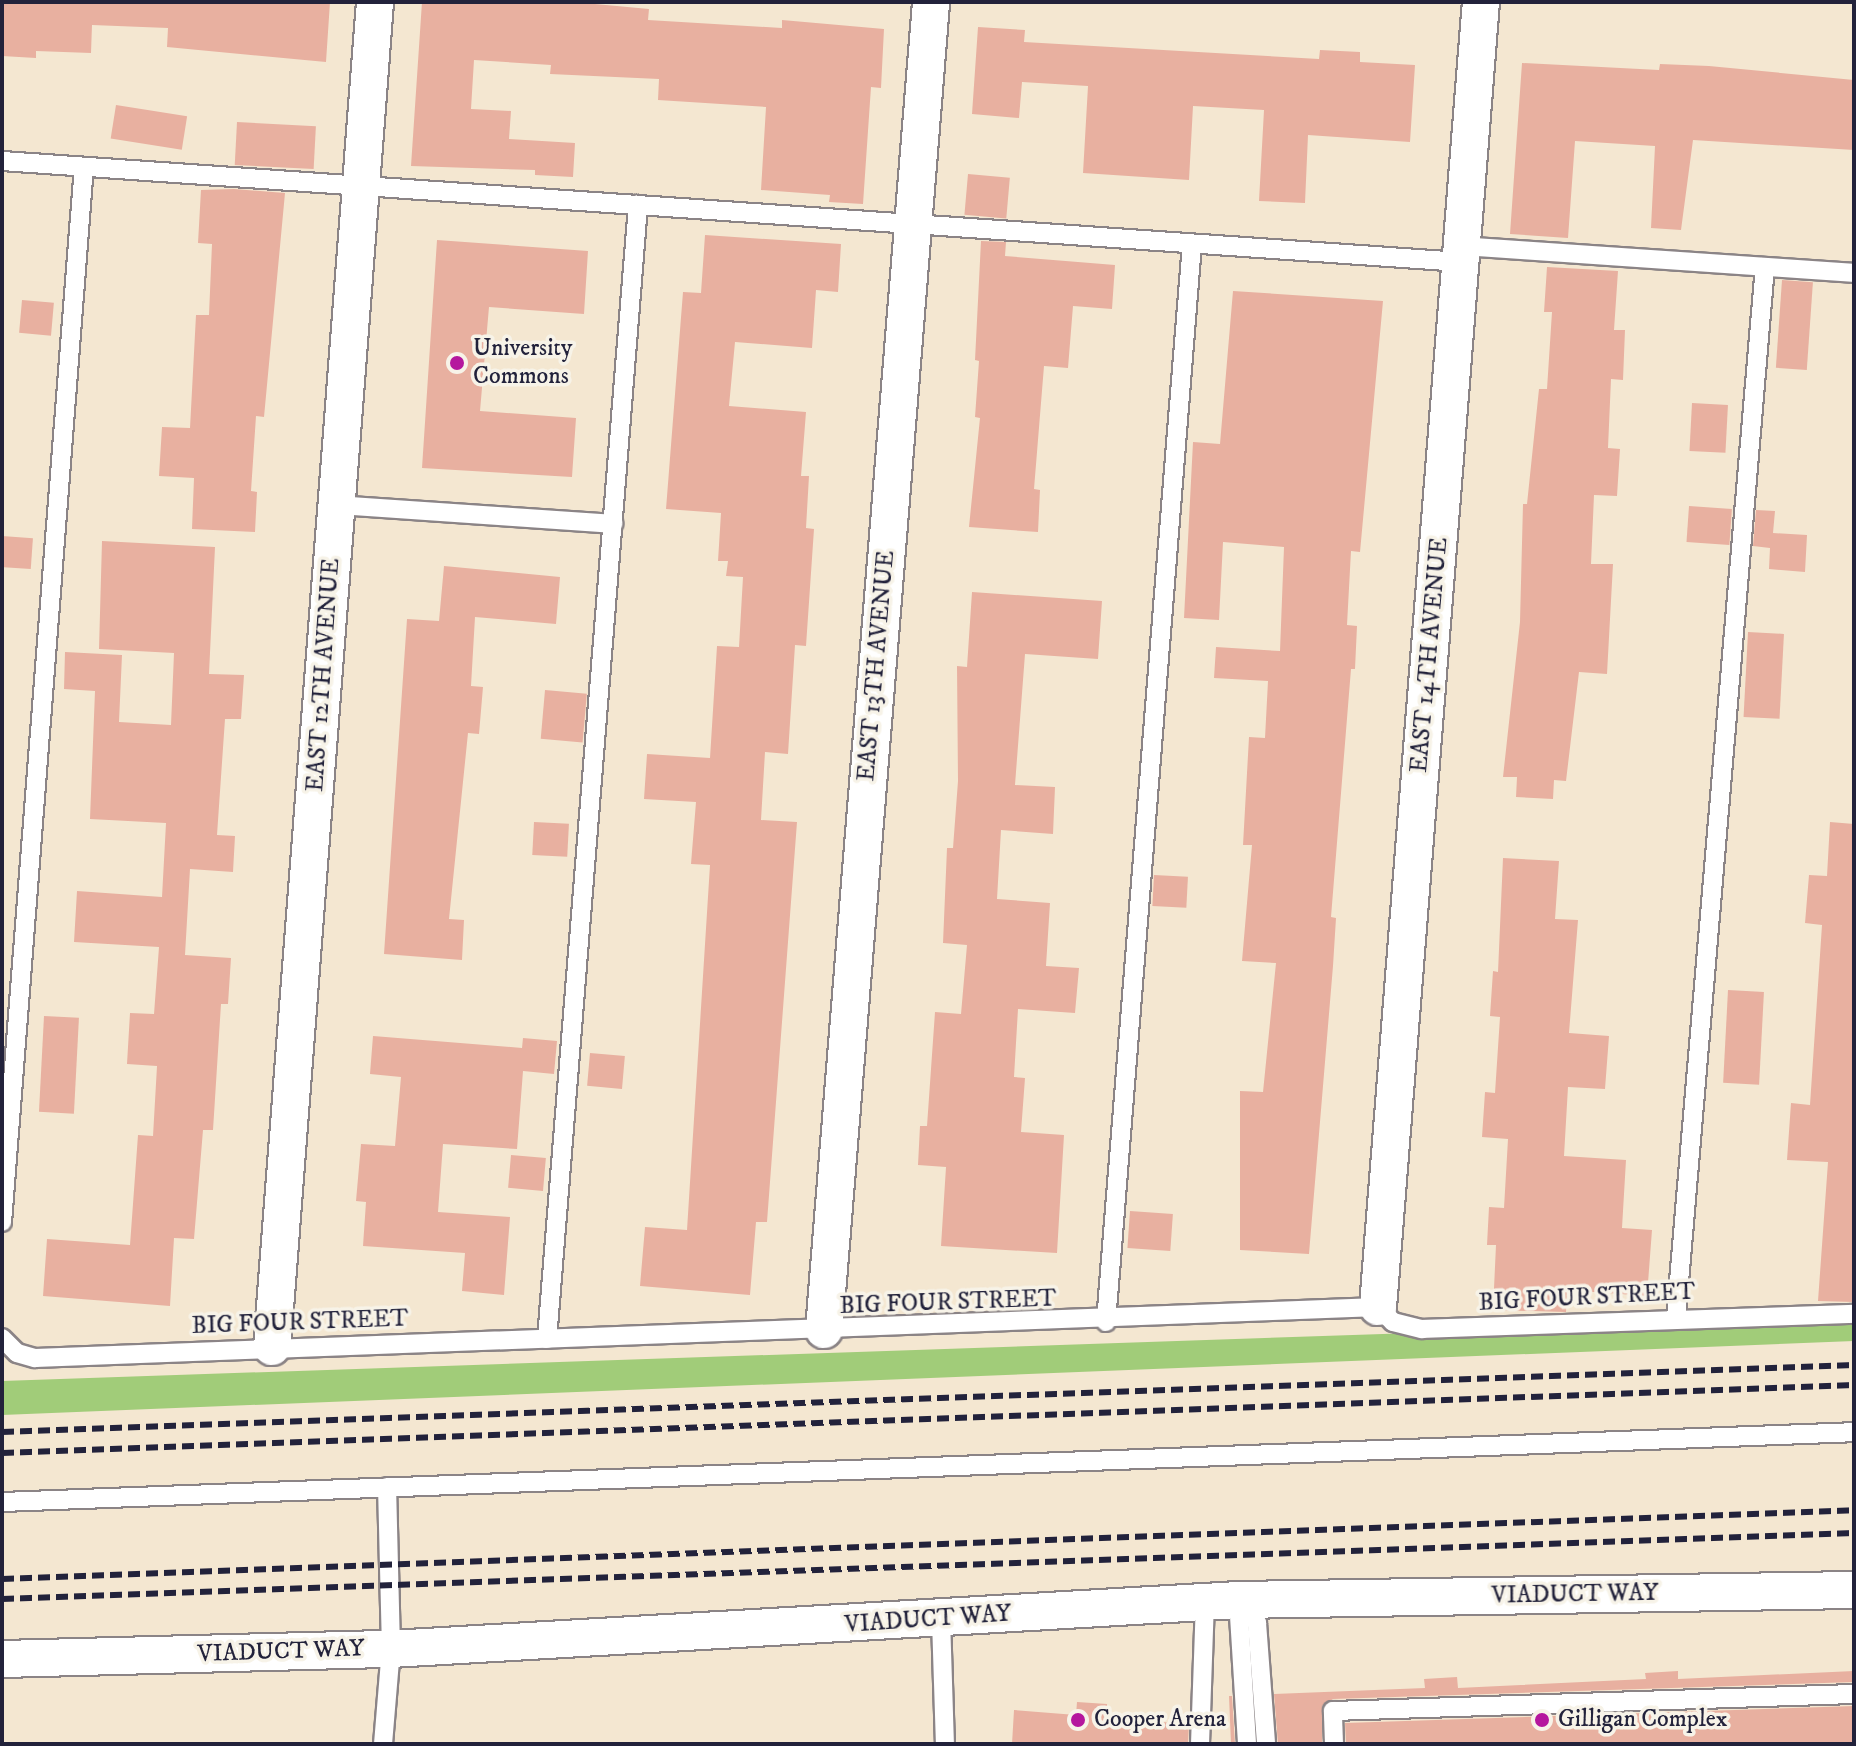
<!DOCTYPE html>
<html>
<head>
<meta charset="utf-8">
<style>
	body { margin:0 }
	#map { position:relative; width:1856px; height:1746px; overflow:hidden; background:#f4e7d1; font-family:"IM FELL DW Pica",serif }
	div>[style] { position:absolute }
	.green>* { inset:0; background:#a1cc79 }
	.building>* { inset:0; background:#e8b0a0; transform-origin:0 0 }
	.roads { filter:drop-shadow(2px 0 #8b8486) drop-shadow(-2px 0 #8b8486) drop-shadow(0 2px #8b8486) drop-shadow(0 -2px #8b8486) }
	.service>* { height:18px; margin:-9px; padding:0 9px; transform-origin:9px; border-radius:9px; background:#fff }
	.minor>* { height:36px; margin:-18px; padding:0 18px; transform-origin:18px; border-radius:18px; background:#fff }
	.rail>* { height:6px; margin-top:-3px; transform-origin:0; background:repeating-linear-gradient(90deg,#22223b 0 12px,transparent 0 18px) }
	.dots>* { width:22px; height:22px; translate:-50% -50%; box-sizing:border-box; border:4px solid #f7f3e8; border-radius:50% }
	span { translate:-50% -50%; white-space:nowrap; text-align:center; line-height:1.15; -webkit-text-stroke:7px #f7f3e8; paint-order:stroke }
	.poi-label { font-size:24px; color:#22223b }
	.left { translate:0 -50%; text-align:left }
	.street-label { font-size:24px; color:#22223b }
	.frame { position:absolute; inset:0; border:4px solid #22223b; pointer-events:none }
</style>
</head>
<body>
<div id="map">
	<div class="green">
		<div style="clip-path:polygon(1854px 1318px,1854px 1341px,2px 1415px,2px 1381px)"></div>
	</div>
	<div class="building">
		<div style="clip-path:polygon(2px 2px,330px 2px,326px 62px,167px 47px,168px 28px,92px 25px,91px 53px,36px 51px,36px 58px,2px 56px)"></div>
		<div style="clip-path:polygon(422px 2px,595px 4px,649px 9px,648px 20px,782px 28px,782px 20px,884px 29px,881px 88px,871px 87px,863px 204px,829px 202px,830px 195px,761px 190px,766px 107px,658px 100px,659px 79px,550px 74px,551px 65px,474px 60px,471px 109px,511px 111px,509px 139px,575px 143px,573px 177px,535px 175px,535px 170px,411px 166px)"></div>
		<div style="clip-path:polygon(978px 27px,1025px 30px,1024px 42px,1319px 59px,1320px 50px,1360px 52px,1360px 62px,1415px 65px,1410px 142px,1308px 135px,1305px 203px,1259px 201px,1264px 110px,1193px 106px,1189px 180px,1083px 173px,1088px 86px,1022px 82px,1019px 118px,972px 114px)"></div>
		<div style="clip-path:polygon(1522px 63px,1659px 70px,1660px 64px,1709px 66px,1854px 80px,1854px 150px,1693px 140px,1681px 230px,1651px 228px,1655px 146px,1575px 141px,1568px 238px,1510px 234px)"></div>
		<div style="left:116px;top:105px;width:72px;height:34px;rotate:9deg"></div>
		<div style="left:237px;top:122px;width:79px;height:43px;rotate:3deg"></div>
		<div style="left:968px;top:174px;width:42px;height:41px;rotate:5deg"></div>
		<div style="clip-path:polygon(234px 189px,285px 193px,264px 417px,256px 416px,251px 491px,257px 492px,255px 532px,192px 529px,194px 478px,159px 476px,162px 427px,190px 428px,196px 315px,209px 315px,212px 244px,198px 243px,201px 190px)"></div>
		<div style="clip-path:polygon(705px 235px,841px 244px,838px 292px,816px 290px,812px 348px,735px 342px,729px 406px,806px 412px,801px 476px,809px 476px,806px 528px,814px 529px,806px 646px,795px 645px,788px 754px,765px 752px,761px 820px,797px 822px,767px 1222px,756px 1222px,750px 1295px,640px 1286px,645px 1227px,687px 1230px,710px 865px,691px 864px,696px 802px,644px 799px,647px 754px,710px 758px,717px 646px,739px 647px,743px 577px,726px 576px,728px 561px,718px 561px,721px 513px,666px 509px,683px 292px,701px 293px)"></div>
		<div style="clip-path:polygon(437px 240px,588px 251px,584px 314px,489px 307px,480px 411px,576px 418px,572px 477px,422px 468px)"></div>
		<div style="clip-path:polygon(981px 241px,1006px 242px,1005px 256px,1115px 265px,1112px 309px,1073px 306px,1068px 368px,1044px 366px,1034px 489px,1040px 490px,1038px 532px,969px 527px,980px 418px,975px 417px,979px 361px,975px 360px)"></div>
		<div style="clip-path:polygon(1547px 267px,1618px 271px,1614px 330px,1625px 330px,1623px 380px,1611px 379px,1608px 448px,1620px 449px,1617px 496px,1594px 495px,1591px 564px,1613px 564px,1607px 674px,1579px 672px,1566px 781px,1554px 780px,1553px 799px,1516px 797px,1517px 777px,1503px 777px,1520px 622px,1523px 504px,1527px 504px,1539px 389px,1547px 389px,1552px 312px,1544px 312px)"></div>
		<div style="left:1782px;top:280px;width:31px;height:88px;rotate:4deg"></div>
		<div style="clip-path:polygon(1233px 291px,1383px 301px,1360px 552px,1351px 551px,1347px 625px,1357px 626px,1355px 669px,1351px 669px,1331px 917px,1336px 918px,1333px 966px,1309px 1254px,1240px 1250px,1240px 1091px,1263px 1092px,1276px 963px,1242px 961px,1252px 845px,1243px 845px,1249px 737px,1265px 738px,1268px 681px,1214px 678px,1216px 647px,1280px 651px,1284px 547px,1223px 542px,1219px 620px,1184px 618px,1193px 442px,1220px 444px)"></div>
		<div style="left:22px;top:300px;width:32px;height:33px;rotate:5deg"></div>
		<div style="left:1692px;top:403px;width:36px;height:48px;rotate:3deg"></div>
		<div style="left:1689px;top:506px;width:43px;height:36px;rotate:4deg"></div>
		<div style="clip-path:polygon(1756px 510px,1775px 511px,1773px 533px,1807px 535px,1805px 572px,1769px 569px,1770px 548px,1753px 546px)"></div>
		<div style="left:2px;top:536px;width:31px;height:31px;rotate:4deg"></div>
		<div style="clip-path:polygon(102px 541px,215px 547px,209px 674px,244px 675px,241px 719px,225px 719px,217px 835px,235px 836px,233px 872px,190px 869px,185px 955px,231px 958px,228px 1004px,221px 1004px,213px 1130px,203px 1130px,194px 1239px,174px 1238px,170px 1306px,43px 1296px,47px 1239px,130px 1245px,138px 1135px,153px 1136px,157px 1066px,127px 1064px,130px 1013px,154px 1014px,159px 947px,74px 942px,77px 891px,162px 897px,166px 823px,90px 819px,95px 691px,64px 689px,65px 652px,122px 655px,119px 722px,171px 725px,174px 653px,99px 649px)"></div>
		<div style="clip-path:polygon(444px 566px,560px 577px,556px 624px,475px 617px,471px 686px,483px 687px,479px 734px,468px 733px,449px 919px,464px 920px,462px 960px,384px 954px,407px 619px,439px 621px)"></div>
		<div style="clip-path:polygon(972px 592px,1102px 601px,1098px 659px,1025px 654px,1015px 785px,1055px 787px,1053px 834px,1001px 830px,997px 899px,1050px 903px,1046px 966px,1079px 968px,1075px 1013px,1018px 1009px,1014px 1077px,1025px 1078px,1021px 1132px,1064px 1135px,1057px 1253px,941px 1246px,946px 1167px,918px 1165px,920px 1126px,927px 1126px,935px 1012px,961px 1014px,967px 945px,943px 943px,947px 848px,953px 848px,958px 781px,957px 666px,967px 667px)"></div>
		<div style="left:1748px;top:632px;width:36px;height:85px;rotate:3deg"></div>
		<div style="left:545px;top:690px;width:42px;height:49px;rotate:5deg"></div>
		<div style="left:534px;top:822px;width:35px;height:33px;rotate:3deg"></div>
		<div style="clip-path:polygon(1830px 822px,1854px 824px,1854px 1302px,1818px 1301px,1828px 1162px,1787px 1160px,1791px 1103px,1810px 1105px,1822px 925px,1805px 923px,1809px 875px,1827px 876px)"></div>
		<div style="clip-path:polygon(1503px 858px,1559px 861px,1555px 919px,1578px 920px,1569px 1033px,1609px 1036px,1605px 1089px,1568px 1087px,1564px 1156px,1626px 1160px,1622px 1228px,1652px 1230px,1647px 1296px,1567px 1290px,1566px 1312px,1493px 1310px,1496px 1245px,1487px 1245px,1489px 1207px,1504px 1208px,1508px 1139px,1482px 1137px,1485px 1092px,1495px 1093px,1500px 1017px,1490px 1016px,1493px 971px,1498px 972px)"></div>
		<div style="left:1154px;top:875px;width:34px;height:31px;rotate:3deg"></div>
		<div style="left:1728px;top:990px;width:36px;height:93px;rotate:3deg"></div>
		<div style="left:44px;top:1016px;width:35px;height:96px;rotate:3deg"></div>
		<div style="clip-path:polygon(373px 1036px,522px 1048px,523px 1038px,557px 1041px,554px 1074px,523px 1071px,517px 1149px,443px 1144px,438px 1212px,510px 1217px,504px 1295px,462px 1291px,465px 1253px,363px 1246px,366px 1202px,356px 1201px,361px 1144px,395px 1146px,401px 1077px,370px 1074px)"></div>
		<div style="left:590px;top:1053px;width:35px;height:33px;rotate:5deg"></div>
		<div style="left:511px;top:1155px;width:35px;height:33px;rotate:5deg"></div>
		<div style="left:1130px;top:1211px;width:43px;height:37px;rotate:4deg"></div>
		<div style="clip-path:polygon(1678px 1671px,1678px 1679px,1854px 1671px,1854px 1682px,1333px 1699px,1322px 1706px,1322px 1744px,1278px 1744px,1274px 1694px,1425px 1688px,1424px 1679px,1457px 1677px,1458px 1688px,1646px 1679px,1645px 1673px)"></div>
		<div style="clip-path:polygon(1229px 1696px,1232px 1696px,1235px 1744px,1231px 1744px)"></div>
		<div style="clip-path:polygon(1077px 1702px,1107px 1704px,1107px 1718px,1189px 1724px,1188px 1744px,1012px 1744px,1014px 1710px,1076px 1715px)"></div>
		<div style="clip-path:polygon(1854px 1706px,1854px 1744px,1346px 1744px,1345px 1723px)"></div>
	</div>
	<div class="roads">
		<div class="service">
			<div style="left:2px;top:161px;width:1462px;rotate:3.96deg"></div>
			<div style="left:1461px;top:246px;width:394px;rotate:3.9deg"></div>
			<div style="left:337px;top:505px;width:277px;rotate:3.9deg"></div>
			<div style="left:2px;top:1222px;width:1058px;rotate:-85.56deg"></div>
			<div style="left:1676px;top:1317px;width:1054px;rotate:-85.16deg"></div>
			<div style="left:1106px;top:1322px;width:1081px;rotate:-85.44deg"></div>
			<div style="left:2px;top:1338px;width:21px;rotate:45deg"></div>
			<div style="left:17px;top:1353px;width:19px;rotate:16deg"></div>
			<div style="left:35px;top:1358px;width:1344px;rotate:-2.17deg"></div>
			<div style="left:1378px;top:1307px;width:21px;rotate:45deg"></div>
			<div style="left:1393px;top:1322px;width:30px;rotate:14deg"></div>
			<div style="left:1422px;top:1329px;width:432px;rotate:-2deg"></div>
			<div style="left:547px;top:1339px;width:1138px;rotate:-85.41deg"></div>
			<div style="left:2px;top:1502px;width:1853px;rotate:-2.16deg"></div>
			<div style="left:1238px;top:1600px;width:30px;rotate:50deg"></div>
			<div style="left:1257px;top:1623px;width:121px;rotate:85.7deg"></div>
			<div style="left:1238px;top:1600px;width:144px;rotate:86.4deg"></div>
			<div style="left:941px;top:1619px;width:125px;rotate:88.2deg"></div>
			<div style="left:383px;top:1744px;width:95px;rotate:-85.2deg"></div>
			<div style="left:391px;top:1649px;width:162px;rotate:-91.4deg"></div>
			<div style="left:1200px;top:1744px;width:141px;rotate:-88deg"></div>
			<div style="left:1334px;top:1744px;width:33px;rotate:-92deg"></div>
			<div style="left:1333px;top:1711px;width:521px;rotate:-1.87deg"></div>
		</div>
		<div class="minor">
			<div style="left:1378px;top:1307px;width:1309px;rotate:-85.49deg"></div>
			<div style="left:824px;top:1330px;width:1332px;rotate:-85.39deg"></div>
			<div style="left:272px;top:1347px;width:1349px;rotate:-85.62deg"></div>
			<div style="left:2px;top:1659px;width:389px;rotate:-1.5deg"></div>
			<div style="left:391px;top:1649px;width:848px;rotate:-3.31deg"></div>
			<div style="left:1238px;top:1600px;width:616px;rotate:-0.93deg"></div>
		</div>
	</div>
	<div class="rail">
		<div style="left:2px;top:1432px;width:1853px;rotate:-2.07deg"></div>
		<div style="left:2px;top:1453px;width:1853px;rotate:-2.1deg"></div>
		<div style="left:2px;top:1579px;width:1853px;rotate:-2.13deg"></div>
		<div style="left:2px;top:1599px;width:1853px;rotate:-2.04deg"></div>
	</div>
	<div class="dots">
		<div style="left:457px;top:363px;background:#b5179e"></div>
		<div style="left:1078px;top:1720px;background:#b5179e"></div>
		<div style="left:1542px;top:1720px;background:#b5179e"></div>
	</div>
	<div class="poi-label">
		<span class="left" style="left:473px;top:363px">University<br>Commons</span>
		<span class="left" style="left:1094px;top:1720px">Cooper Arena</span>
		<span class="left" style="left:1558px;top:1720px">Gilligan Complex</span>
	</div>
	<div class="street-label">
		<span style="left:1430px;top:655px;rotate:-85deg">EAST 14TH AVENUE</span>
		<span style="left:877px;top:666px;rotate:-85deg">EAST 13TH AVENUE</span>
		<span style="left:324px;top:675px;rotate:-86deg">EAST 12TH AVENUE</span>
		<span style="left:1587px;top:1298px;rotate:-3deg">BIG FOUR STREET</span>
		<span style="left:948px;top:1303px;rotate:-2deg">BIG FOUR STREET</span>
		<span style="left:300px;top:1323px;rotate:-2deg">BIG FOUR STREET</span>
		<span style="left:1575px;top:1595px;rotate:-1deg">VIADUCT WAY</span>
		<span style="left:928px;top:1620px;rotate:-4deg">VIADUCT WAY</span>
		<span style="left:281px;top:1652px;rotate:-2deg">VIADUCT WAY</span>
	</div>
	<div class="frame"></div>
</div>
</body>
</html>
